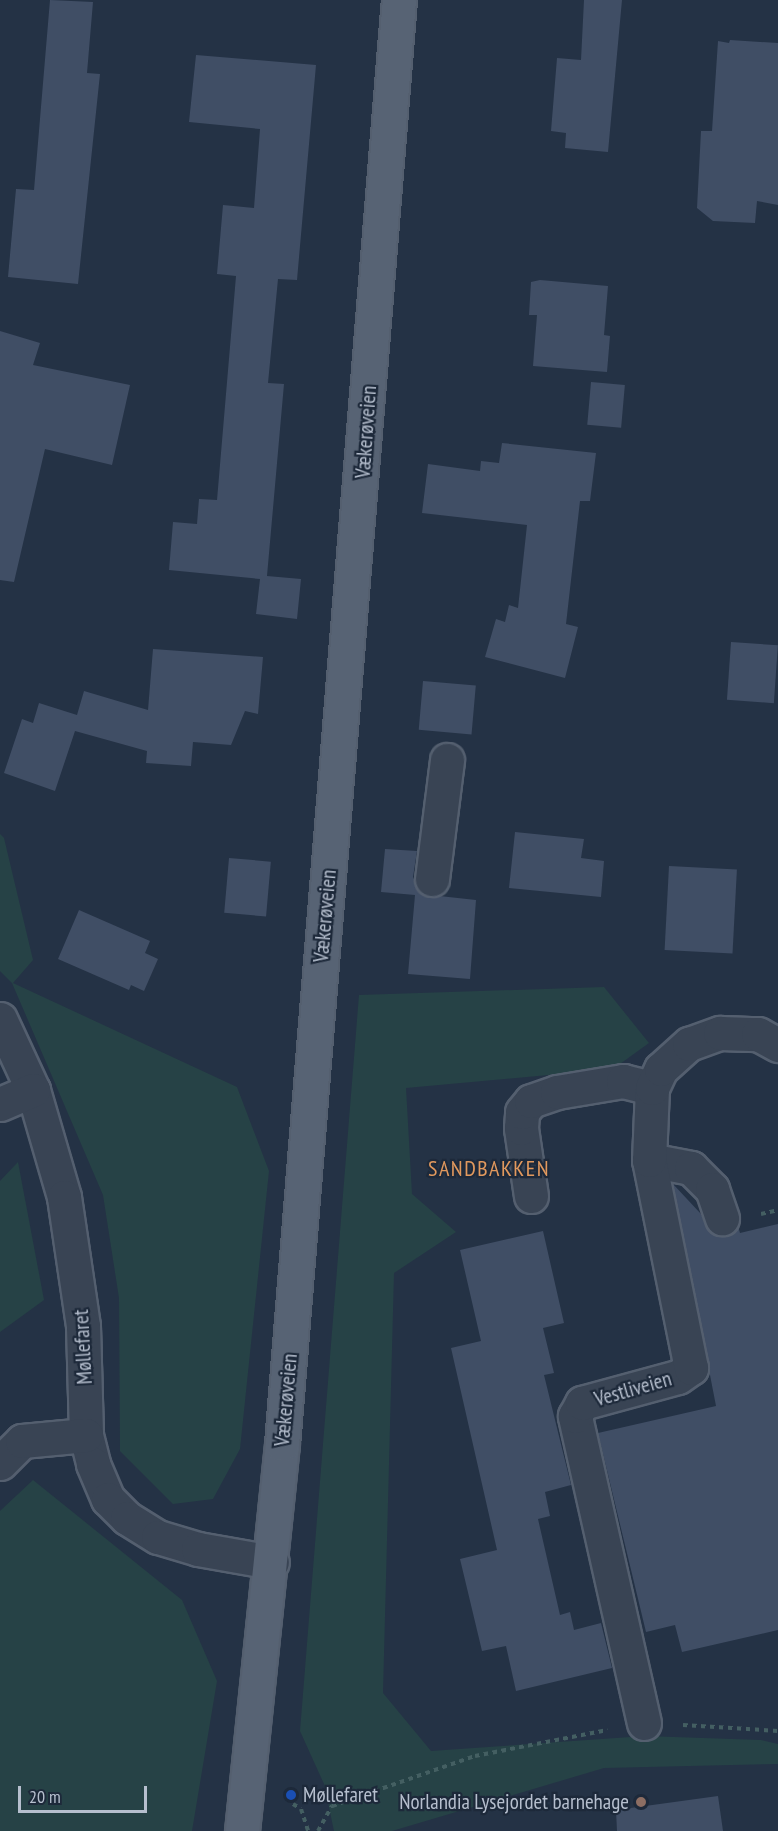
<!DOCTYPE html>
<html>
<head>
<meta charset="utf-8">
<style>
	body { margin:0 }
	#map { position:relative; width:778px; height:1831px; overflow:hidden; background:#243245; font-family:"PT Sans Narrow",sans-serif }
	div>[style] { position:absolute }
	.green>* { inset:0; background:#264246 }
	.building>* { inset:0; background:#404e65; transform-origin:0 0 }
	.path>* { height:4px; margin-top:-2px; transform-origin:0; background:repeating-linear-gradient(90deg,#445f62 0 4.5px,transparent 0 9px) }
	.roads { filter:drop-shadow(2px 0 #545f6f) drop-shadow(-2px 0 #545f6f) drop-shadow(0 2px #545f6f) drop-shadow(0 -2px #545f6f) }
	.minor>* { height:33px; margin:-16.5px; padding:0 16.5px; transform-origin:16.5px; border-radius:16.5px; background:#394454 }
	.major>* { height:33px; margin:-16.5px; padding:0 16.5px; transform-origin:16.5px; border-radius:16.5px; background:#576374 }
	.dots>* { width:16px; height:16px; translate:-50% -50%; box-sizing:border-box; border:3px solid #1d293a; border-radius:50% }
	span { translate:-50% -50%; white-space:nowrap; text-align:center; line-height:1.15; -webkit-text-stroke:4.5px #1d293a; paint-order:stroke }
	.street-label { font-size:21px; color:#b6bfce }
	.poi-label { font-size:21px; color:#b6bfce }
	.left { translate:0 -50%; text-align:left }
	.right { translate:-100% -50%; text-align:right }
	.neighbourhood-label { font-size:22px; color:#e1995e; letter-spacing:1.5px }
	.scale { position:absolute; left:18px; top:1786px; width:129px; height:27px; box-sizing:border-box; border:3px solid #b6bfce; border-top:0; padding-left:8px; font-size:18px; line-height:21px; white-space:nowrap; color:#b6bfce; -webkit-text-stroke:4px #1d293a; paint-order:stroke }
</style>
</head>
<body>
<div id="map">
	<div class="green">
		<div style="clip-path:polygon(0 834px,4px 838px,33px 960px,13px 983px,237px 1087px,269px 1171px,240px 1449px,213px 1499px,173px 1504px,120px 1451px,119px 1298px,103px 1195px,12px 983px,0 971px)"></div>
		<div style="clip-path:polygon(604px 987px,649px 1043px,613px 1069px,406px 1088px,412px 1194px,456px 1232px,394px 1273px,383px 1693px,431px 1751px,645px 1736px,761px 1740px,778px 1744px,778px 1764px,604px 1768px,392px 1831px,334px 1831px,324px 1784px,300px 1731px,359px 995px)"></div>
		<div style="clip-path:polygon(18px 1162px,44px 1300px,0 1332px,0 1181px)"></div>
		<div style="clip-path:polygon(33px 1480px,182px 1600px,217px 1681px,192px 1831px,0 1831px,0 1511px)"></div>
	</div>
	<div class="building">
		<div style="clip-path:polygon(50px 0,93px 2px,87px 73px,100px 74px,78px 284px,8px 277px,16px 189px,34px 190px)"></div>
		<div style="clip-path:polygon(584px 0,622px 0,608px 152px,565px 148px,566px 133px,551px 131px,557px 58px,581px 60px)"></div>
		<div style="clip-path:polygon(730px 40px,778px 43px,778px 205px,757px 201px,755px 223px,713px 221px,697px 208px,701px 131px,712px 131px,718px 41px,729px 43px)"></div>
		<div style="clip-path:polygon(196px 55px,316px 65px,297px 280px,278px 279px,268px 383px,284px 384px,267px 576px,301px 579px,297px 619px,256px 614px,260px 579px,169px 570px,173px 522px,197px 524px,199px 499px,217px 500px,236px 276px,217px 274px,223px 205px,254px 208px,260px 129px,189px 122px)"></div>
		<div style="clip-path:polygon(540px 280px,608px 286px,604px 335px,610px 336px,607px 372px,533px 366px,537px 315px,529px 315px,531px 282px)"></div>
		<div style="clip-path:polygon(0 331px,40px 343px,33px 365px,130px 385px,112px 465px,45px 449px,14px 582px,0 580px)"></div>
		<div style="left:591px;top:382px;width:34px;height:43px;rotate:5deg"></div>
		<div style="clip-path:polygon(502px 443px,596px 453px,590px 501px,580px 501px,566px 624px,578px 627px,565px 678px,485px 657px,496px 619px,505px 622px,509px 605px,518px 608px,527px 525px,422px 513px,428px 464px,480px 471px,481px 461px,499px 463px)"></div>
		<div style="left:731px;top:642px;width:47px;height:58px;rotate:4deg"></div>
		<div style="clip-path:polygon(153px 649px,263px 657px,258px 714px,245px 711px,231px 745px,193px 742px,191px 766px,146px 763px,147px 751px,75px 731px,55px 791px,4px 773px,22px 719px,33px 723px,39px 703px,77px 715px,84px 691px,148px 710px)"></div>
		<div style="left:423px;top:681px;width:53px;height:49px;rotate:5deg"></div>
		<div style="clip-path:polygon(515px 832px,584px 839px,581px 858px,604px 861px,601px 897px,509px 888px)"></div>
		<div style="clip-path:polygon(385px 849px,417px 851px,413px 877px,421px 894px,476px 900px,470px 979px,408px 974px,415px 895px,381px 892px)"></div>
		<div style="left:229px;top:858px;width:42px;height:55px;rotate:5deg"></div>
		<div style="left:669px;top:866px;width:68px;height:84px;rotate:3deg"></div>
		<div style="clip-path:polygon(79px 910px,150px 941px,145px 953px,158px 959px,144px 991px,131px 985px,129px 990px,58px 959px)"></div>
		<div style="clip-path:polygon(673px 1184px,701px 1214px,709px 1232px,718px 1236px,729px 1235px,738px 1226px,740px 1233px,778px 1224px,778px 1630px,682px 1652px,675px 1625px,646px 1632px,598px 1433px,716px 1406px)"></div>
		<div style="clip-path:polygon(543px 1231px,564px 1323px,543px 1328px,554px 1373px,544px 1375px,571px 1485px,545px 1492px,550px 1516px,538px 1519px,560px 1615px,570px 1612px,574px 1630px,601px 1623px,612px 1668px,516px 1691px,506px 1646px,482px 1651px,460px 1559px,497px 1550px,451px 1348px,481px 1341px,460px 1250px)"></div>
		<div style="clip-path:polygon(718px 1796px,723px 1831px,617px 1831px,616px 1810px)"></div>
	</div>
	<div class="path">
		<div style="left:761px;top:1214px;width:17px;rotate:-13deg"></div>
		<div style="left:683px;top:1725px;width:95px;rotate:3.6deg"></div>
		<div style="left:293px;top:1804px;width:9px;rotate:32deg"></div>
		<div style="left:301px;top:1809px;width:23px;rotate:72deg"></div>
		<div style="left:318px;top:1831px;width:29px;rotate:-61deg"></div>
		<div style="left:332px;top:1806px;width:151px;rotate:-19.3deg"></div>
		<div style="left:475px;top:1756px;width:135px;rotate:-11.1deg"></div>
	</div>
	<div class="roads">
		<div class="minor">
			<div style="left:432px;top:879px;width:120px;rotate:-82.8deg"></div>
			<div style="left:0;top:1019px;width:78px;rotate:65.1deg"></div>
			<div style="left:33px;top:1090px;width:111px;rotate:73.8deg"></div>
			<div style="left:64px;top:1197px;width:130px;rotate:81.6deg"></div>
			<div style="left:83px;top:1326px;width:109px;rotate:88.4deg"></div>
			<div style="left:86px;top:1435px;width:30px;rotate:76deg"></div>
			<div style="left:93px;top:1464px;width:38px;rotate:67deg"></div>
			<div style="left:108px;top:1499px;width:27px;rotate:45deg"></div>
			<div style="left:127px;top:1518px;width:36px;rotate:32deg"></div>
			<div style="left:158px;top:1537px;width:42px;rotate:16.7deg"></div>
			<div style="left:198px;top:1549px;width:75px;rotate:10deg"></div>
			<div style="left:0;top:1104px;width:36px;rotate:-23deg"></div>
			<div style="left:649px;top:1160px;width:43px;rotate:10.8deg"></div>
			<div style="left:691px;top:1168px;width:30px;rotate:45deg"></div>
			<div style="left:712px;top:1189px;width:31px;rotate:71deg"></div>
			<div style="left:531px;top:1196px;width:69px;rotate:-98.4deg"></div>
			<div style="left:521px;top:1128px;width:16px;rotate:-86deg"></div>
			<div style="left:522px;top:1112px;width:14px;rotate:-51deg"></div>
			<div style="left:531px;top:1101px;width:28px;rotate:-19deg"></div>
			<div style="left:557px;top:1092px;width:67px;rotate:-9.5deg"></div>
			<div style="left:623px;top:1081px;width:30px;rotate:14deg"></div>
			<div style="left:0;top:1463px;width:31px;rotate:-45deg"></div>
			<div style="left:22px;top:1441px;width:64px;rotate:-5.4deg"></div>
			<div style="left:644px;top:1723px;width:315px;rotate:-102.7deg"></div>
			<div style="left:575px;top:1416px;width:15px;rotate:-62deg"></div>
			<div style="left:582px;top:1403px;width:99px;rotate:-15.2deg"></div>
			<div style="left:678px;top:1377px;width:16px;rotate:-35deg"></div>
			<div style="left:691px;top:1368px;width:212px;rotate:-101.4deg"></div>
			<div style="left:649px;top:1160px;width:72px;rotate:-87.6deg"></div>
			<div style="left:652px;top:1088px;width:21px;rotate:-65deg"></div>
			<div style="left:661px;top:1069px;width:38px;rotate:-42deg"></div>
			<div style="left:689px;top:1044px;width:33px;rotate:-20deg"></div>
			<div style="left:720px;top:1033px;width:38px;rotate:2deg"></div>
			<div style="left:758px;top:1034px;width:23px;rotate:29deg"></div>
		</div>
		<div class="major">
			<div style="left:242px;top:1831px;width:389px;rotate:-84.1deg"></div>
			<div style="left:282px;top:1444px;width:1449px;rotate:-85.37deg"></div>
		</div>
	</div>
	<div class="dots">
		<div style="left:291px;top:1795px;background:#1a4fb4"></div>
		<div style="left:641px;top:1802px;background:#8d6e63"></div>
	</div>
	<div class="street-label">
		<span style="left:366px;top:432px;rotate:-86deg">Vækerøveien</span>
		<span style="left:325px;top:916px;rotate:-85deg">Vækerøveien</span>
		<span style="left:83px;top:1347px;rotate:-93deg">Møllefaret</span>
		<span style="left:633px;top:1389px;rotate:-16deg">Vestliveien</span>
		<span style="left:286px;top:1400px;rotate:-85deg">Vækerøveien</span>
	</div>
	<div class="poi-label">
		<span class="left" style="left:303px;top:1795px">Møllefaret</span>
		<span class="right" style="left:629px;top:1802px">Norlandia Lysejordet barnehage</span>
	</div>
	<div class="neighbourhood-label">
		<span style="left:489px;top:1169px">SANDBAKKEN</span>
	</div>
	<div class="scale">20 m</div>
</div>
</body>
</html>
